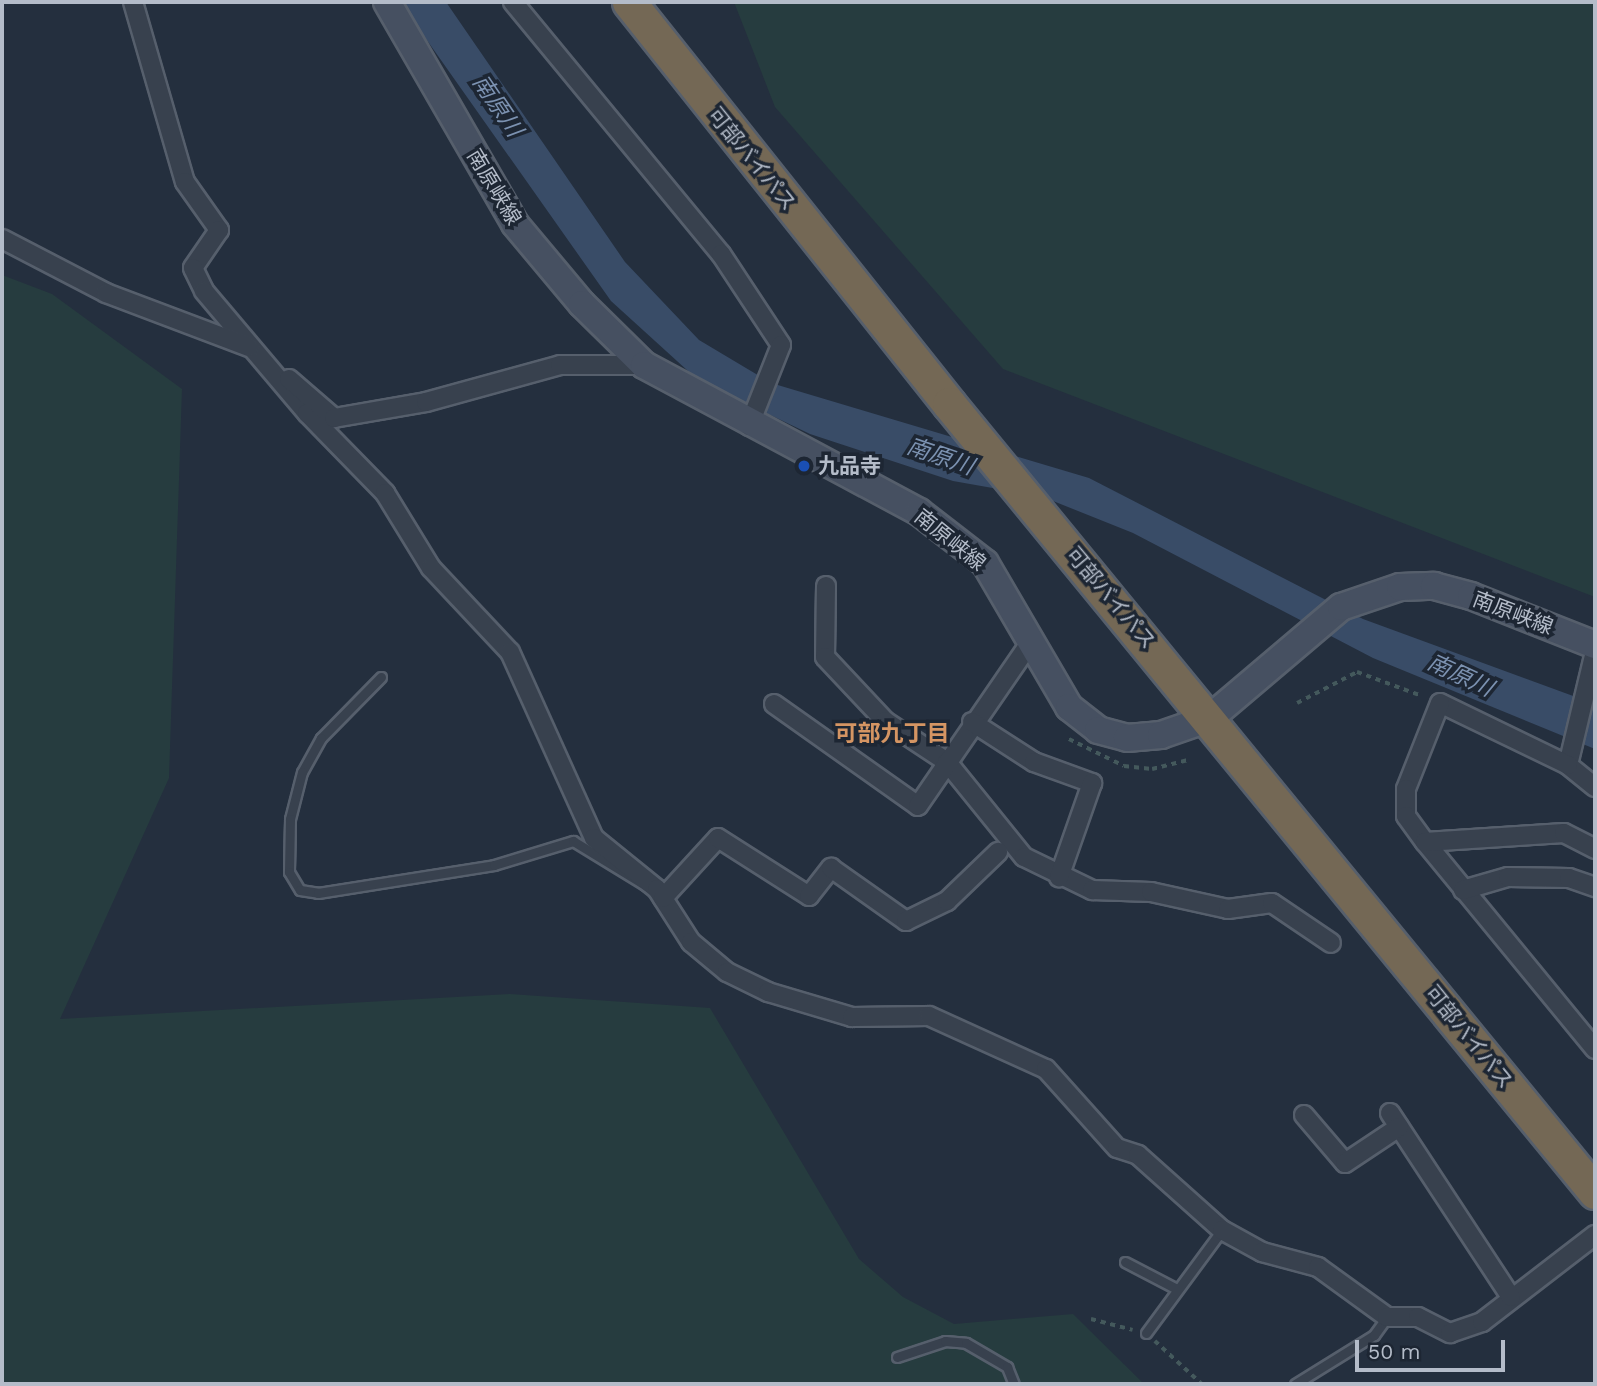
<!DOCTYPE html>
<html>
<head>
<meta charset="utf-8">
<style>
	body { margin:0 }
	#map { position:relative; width:1597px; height:1386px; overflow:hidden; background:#242f3e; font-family:"Work Sans","Noto Sans JP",sans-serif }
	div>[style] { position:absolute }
	.green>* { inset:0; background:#263c3f }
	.water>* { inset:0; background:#394c67 }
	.path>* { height:3.5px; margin-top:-1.75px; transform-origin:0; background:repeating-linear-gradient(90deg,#44595c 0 5px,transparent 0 10px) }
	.roads { filter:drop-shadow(2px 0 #565f6c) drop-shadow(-2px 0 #565f6c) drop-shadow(0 2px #565f6c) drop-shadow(0 -2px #565f6c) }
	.lane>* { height:9px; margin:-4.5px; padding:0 4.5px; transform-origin:4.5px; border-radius:4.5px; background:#38414e }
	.street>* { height:18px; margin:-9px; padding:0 9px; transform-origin:9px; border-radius:9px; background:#38414e }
	.secondary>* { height:26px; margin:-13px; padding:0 13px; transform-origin:13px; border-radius:13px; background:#465061 }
	.highway>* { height:33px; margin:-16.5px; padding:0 16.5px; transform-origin:16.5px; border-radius:16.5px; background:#746855 }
	.dots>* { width:19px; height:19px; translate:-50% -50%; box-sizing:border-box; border:4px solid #1d2633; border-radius:50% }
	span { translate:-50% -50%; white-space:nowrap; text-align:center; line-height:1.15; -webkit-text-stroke:7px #1d2633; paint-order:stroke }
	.street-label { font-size:21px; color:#b4bcc9 }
	.poi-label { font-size:21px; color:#b4bcc9; font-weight:700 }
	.left { translate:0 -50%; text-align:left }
	.water-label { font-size:23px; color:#7c92b1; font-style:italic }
	.neighbourhood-label { font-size:23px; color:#d59563; font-weight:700 }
	.frame { position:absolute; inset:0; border:4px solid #b4bcc9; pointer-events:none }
	.scale { position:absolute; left:1355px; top:1340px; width:150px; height:32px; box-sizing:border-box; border:4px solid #b4bcc9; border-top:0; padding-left:9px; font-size:21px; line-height:24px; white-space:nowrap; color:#b4bcc9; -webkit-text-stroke:5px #1d2633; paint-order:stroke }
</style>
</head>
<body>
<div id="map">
	<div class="green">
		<div style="clip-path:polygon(734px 2px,1595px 2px,1595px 597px,1003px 369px,775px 107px)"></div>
		<div style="clip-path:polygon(2px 275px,52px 294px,182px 389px,169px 778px,60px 1019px,510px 994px,710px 1008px,859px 1259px,903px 1297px,954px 1324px,1073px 1314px,1144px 1384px,2px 1384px)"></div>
	</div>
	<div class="water">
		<div style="clip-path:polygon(400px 2px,446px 2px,625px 262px,699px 340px,771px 383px,1089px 478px,1363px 619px,1595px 704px,1595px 749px,1373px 658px,1133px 533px,1043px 497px,953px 481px,810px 434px,699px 381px,611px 301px)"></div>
	</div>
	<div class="path">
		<div style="left:1297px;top:703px;width:68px;rotate:-27.3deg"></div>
		<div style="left:1357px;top:672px;width:69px;rotate:20.3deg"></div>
		<div style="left:1069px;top:739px;width:61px;rotate:26.1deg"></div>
		<div style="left:1124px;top:766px;width:28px;rotate:6deg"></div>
		<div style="left:1152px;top:769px;width:37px;rotate:-14deg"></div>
		<div style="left:1091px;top:1319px;width:43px;rotate:14.7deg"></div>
		<div style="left:1155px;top:1341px;width:64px;rotate:42.5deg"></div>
	</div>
	<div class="roads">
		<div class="lane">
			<div style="left:381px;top:677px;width:86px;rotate:134.5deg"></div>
			<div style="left:321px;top:738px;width:39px;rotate:119deg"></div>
			<div style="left:302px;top:772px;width:49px;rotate:104.3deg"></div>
			<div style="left:290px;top:819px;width:53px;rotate:91.1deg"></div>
			<div style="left:289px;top:872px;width:21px;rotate:59deg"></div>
			<div style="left:300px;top:890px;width:18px;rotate:9deg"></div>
			<div style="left:318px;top:893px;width:178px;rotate:-9deg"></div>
			<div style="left:494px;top:865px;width:83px;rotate:-16.9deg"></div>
			<div style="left:573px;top:841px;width:90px;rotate:31.4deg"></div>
			<div style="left:1125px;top:1262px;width:59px;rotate:27.4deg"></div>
			<div style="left:1146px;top:1333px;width:128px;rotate:-53.6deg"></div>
			<div style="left:897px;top:1357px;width:51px;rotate:-18.4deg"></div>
			<div style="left:945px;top:1341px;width:21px;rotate:5deg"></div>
			<div style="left:966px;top:1343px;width:48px;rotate:30.3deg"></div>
			<div style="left:1007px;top:1367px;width:18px;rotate:68deg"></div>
			<div style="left:1295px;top:1384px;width:93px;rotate:-31.8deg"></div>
			<div style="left:1374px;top:1335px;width:22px;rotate:-54deg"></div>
		</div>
		<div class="street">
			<div style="left:133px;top:2px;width:187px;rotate:73.9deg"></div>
			<div style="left:185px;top:182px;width:59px;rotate:54.7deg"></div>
			<div style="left:219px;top:230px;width:46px;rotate:124.4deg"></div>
			<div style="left:193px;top:268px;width:25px;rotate:64deg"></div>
			<div style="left:204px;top:291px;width:160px;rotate:49.8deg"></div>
			<div style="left:307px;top:413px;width:112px;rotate:45.7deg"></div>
			<div style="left:385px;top:493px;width:88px;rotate:58.5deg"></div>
			<div style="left:431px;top:568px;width:115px;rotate:46.8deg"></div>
			<div style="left:510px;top:652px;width:204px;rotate:65.7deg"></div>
			<div style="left:594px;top:838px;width:81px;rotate:39deg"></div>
			<div style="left:657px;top:889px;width:63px;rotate:57.3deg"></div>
			<div style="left:691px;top:942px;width:47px;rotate:39.8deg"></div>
			<div style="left:727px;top:972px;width:46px;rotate:26deg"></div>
			<div style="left:768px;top:992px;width:88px;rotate:16.6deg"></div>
			<div style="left:852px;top:1017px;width:77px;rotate:-0.7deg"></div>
			<div style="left:929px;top:1016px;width:128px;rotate:24.4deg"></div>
			<div style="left:1046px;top:1069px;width:106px;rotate:48.1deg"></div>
			<div style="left:1117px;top:1148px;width:22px;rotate:18deg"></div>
			<div style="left:1138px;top:1155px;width:113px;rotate:41.8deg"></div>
			<div style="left:1222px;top:1230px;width:46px;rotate:28.8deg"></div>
			<div style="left:1262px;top:1252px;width:58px;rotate:15deg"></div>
			<div style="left:1318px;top:1267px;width:85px;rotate:35.9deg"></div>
			<div style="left:1387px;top:1317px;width:31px"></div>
			<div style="left:1418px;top:1317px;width:36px;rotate:27deg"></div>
			<div style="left:1450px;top:1333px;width:34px;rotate:-19deg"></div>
			<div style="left:1482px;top:1322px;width:143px;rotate:-37.6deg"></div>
			<div style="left:513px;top:2px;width:327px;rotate:50.5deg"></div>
			<div style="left:721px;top:254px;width:109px;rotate:56.6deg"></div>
			<div style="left:781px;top:345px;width:87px;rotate:111.6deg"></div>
			<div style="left:2px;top:239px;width:117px;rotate:27.4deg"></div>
			<div style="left:106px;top:293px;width:153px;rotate:20.7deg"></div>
			<div style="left:289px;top:379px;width:60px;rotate:40.9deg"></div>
			<div style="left:334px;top:418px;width:93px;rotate:-9.9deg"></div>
			<div style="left:426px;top:402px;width:139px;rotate:-15.4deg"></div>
			<div style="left:560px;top:365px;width:84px"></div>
			<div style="left:826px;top:586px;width:71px;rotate:90.8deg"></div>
			<div style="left:825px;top:657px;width:88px;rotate:46.8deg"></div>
			<div style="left:885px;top:721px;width:74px;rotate:33.5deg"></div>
			<div style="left:947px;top:762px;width:122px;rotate:51deg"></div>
			<div style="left:1024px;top:857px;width:76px;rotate:25.9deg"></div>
			<div style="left:1092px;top:890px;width:59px;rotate:1.9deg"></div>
			<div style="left:1151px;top:892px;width:79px;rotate:12.4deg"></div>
			<div style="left:1228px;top:909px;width:44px;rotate:-7.8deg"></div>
			<div style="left:1272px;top:903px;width:71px;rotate:34.1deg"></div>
			<div style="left:774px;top:704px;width:176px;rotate:35.3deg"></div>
			<div style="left:918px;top:806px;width:201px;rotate:-55.5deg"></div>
			<div style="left:972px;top:722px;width:74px;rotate:32.8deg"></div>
			<div style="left:1034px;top:762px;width:62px;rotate:19.9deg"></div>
			<div style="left:1092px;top:783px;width:100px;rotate:109.3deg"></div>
			<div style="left:1568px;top:765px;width:116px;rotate:-76.6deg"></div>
			<div style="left:1595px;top:787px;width:35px;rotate:-141deg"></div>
			<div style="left:1568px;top:765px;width:142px;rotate:-154.2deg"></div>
			<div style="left:1440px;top:703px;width:92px;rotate:111.6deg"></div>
			<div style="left:1406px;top:789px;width:27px;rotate:90deg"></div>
			<div style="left:1406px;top:816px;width:32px;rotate:54deg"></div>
			<div style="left:1425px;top:842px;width:268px;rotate:50.6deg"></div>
			<div style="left:1425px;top:842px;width:139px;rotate:-3.7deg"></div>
			<div style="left:1564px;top:833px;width:35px;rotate:27deg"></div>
			<div style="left:1463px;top:890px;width:47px;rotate:-16.1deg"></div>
			<div style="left:1508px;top:877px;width:61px;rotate:0.9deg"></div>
			<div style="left:1569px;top:878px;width:28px;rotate:19deg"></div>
			<div style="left:663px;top:898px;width:81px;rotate:-47.5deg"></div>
			<div style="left:718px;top:838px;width:108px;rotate:32.5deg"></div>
			<div style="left:809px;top:896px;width:36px;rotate:-52deg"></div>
			<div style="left:831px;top:868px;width:92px;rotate:35.2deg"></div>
			<div style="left:906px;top:921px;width:46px;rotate:-26deg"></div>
			<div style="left:947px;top:901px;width:71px;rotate:-43.9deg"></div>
			<div style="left:1390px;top:1113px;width:220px;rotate:56.7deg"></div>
			<div style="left:1304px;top:1115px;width:63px;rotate:49.5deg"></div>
			<div style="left:1345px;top:1163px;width:65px;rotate:-33.7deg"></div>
		</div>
		<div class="secondary">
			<div style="left:387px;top:2px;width:256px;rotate:60deg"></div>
			<div style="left:515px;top:224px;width:104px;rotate:50.1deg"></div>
			<div style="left:582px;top:304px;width:87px;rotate:44.5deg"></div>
			<div style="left:644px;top:365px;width:312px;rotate:28.1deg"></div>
			<div style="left:919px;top:512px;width:83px;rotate:37.7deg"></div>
			<div style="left:985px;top:563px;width:167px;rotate:59.7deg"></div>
			<div style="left:1069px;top:707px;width:37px;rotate:38deg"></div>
			<div style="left:1098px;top:730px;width:30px;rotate:15deg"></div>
			<div style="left:1127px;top:738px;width:34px;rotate:-5deg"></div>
			<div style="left:1161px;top:735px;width:52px;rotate:-19.1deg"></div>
			<div style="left:1210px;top:718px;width:172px;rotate:-40.3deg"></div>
			<div style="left:1341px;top:607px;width:62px;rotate:-18.7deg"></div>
			<div style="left:1400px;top:587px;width:34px;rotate:-2deg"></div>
			<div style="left:1434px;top:586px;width:38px;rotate:15deg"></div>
			<div style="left:1471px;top:596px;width:133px;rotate:21.6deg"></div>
		</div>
		<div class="highway">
			<div style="left:629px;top:2px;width:514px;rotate:51.48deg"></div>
			<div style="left:949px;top:404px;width:1019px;rotate:50.66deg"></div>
		</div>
	</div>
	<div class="dots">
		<div style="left:804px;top:466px;background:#1a4fb4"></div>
	</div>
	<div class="street-label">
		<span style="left:752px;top:159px;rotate:51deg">可部バイパス</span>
		<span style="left:494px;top:187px;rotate:59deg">南原峡線</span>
		<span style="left:950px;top:540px;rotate:39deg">南原峡線</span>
		<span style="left:1111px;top:598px;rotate:50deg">可部バイパス</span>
		<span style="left:1513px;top:613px;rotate:21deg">南原峡線</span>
		<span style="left:1469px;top:1037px;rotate:51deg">可部バイパス</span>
	</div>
	<div class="poi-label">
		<span class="left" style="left:818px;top:466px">九品寺</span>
	</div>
	<div class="water-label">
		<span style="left:497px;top:106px;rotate:56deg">南原川</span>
		<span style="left:940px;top:457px;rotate:19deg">南原川</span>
		<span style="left:1460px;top:676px;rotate:25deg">南原川</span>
	</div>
	<div class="neighbourhood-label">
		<span style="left:892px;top:734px">可部九丁目</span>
	</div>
	<div class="frame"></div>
	<div class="scale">50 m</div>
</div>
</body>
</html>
